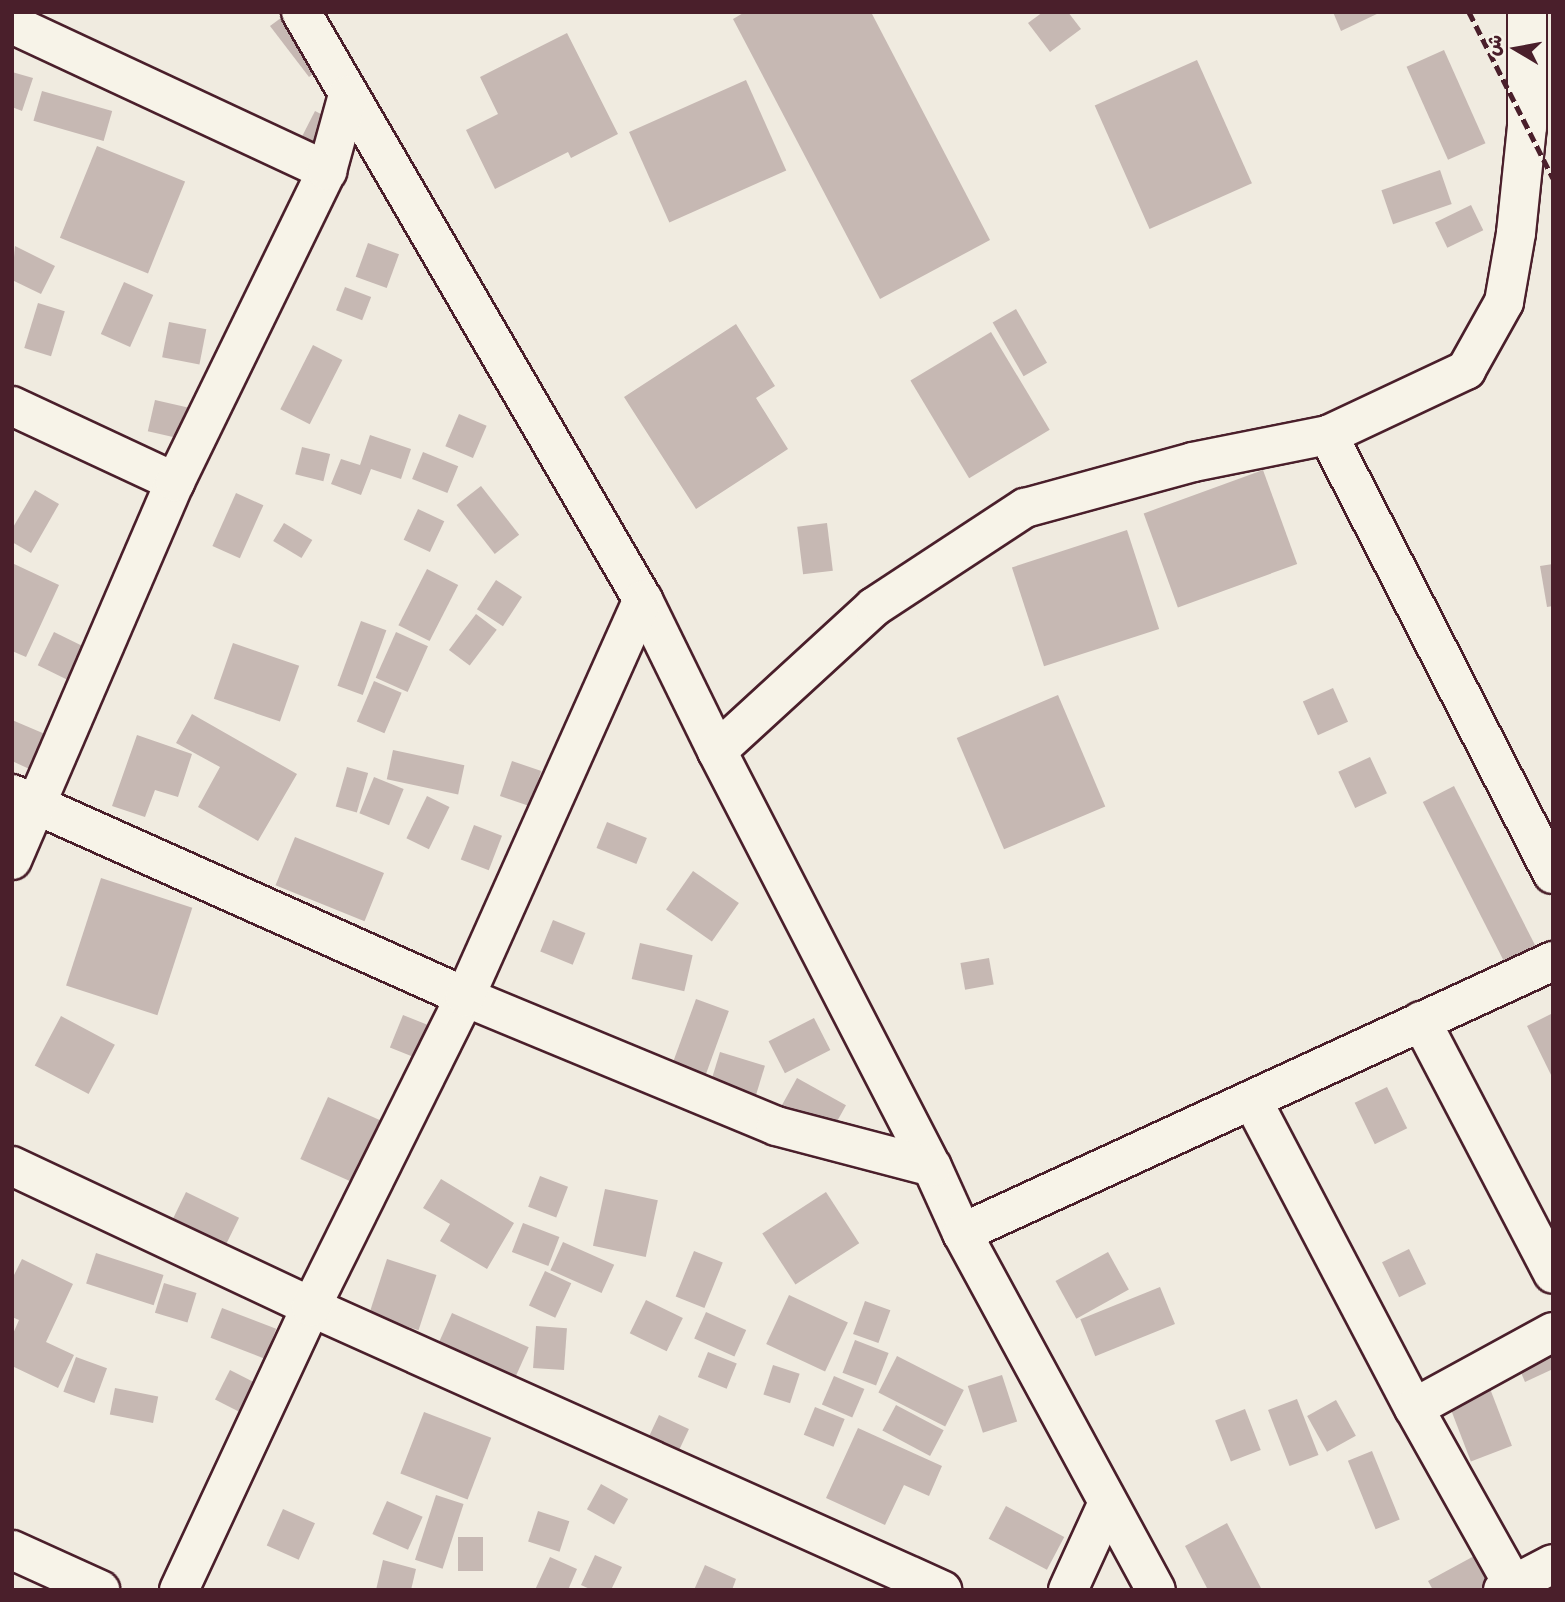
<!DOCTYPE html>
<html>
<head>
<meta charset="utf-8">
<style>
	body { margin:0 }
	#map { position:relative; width:1565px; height:1602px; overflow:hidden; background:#f0ebe0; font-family:"Balsamiq Sans","Playpen Sans Arabic",sans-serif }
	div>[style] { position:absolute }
	.building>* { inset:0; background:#c6b8b3; transform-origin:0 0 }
	.roads { filter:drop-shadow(2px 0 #4a1f2b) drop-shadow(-2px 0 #4a1f2b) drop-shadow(0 2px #4a1f2b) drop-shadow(0 -2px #4a1f2b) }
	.minor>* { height:38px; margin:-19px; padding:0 19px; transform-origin:19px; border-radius:19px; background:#f7f3e8 }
	.rail>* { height:5px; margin-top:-2.5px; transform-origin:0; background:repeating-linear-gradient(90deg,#4a1f2b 0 10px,transparent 0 15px) }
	span { translate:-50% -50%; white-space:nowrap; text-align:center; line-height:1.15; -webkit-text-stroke:7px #f7f3e8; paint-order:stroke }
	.frame { position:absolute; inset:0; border:14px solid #4a1f2b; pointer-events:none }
	.north { position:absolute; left:1481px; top:14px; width:70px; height:70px; -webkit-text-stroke:5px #f7f3e8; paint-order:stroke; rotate:280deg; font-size:19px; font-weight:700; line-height:28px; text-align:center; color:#4a1f2b }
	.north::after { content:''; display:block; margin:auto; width:24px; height:32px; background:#4a1f2b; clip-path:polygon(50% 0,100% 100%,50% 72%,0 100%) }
</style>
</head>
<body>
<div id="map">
	<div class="building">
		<div style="clip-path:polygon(289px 12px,337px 56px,309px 77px,270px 26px)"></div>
		<div style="clip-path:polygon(745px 12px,871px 12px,990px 240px,880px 299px,733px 19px)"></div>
		<div style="clip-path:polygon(1043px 12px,1068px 12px,1081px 29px,1050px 52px,1028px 23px)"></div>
		<div style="clip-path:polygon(1333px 12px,1381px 12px,1341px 31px)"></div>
		<div style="clip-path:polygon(567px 33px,618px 134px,571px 158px,568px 152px,495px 189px,466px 130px,498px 114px,480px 77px)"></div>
		<div style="left:1444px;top:50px;width:102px;height:41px;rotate:66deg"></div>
		<div style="left:1197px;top:60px;width:135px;height:112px;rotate:66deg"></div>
		<div style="clip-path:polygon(12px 72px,33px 78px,22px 111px,12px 107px)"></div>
		<div style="left:746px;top:80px;width:99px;height:128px;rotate:66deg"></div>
		<div style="left:42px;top:91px;width:73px;height:31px;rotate:16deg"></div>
		<div style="left:315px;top:111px;width:31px;height:30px;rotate:27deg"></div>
		<div style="left:97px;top:146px;width:95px;height:99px;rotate:22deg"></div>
		<div style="left:1440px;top:170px;width:36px;height:62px;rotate:71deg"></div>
		<div style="left:1471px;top:205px;width:28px;height:40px;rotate:64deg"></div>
		<div style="left:368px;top:243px;width:33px;height:36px;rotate:20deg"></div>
		<div style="clip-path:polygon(15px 246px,55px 266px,41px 294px,12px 280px)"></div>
		<div style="left:124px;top:282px;width:32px;height:57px;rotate:24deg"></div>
		<div style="left:345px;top:287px;width:28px;height:25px;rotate:21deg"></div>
		<div style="left:38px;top:303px;width:28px;height:47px;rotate:17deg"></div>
		<div style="left:1016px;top:309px;width:62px;height:27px;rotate:60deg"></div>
		<div style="left:169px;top:322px;width:38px;height:36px;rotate:11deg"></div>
		<div style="clip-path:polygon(736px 324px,775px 386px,756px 398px,788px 449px,696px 509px,624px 397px)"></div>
		<div style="left:991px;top:332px;width:114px;height:94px;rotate:59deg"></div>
		<div style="left:313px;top:345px;width:33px;height:72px;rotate:27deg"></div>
		<div style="left:155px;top:400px;width:36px;height:32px;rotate:13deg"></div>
		<div style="left:459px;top:414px;width:30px;height:35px;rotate:23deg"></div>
		<div style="clip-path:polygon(370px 435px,411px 449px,401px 479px,371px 469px,361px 495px,331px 484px,341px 459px,360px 465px)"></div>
		<div style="left:302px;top:447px;width:29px;height:28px;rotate:14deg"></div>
		<div style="left:423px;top:452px;width:38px;height:29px;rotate:22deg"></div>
		<div style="left:1263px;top:470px;width:100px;height:127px;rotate:70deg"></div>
		<div style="left:481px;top:486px;width:62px;height:31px;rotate:52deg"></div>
		<div style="clip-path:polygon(35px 490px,59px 504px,31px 553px,12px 542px,12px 529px)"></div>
		<div style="left:236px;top:493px;width:30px;height:58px;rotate:24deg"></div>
		<div style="left:418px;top:509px;width:29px;height:34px;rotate:25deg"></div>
		<div style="left:284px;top:523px;width:33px;height:21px;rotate:31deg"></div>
		<div style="left:827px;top:523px;width:48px;height:30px;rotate:83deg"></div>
		<div style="left:1127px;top:530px;width:104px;height:121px;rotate:72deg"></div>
		<div style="clip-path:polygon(12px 563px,59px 585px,26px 657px,12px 651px)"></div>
		<div style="clip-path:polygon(1553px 564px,1553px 606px,1547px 607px,1540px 566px)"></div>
		<div style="left:427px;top:569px;width:35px;height:63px;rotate:27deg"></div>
		<div style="left:496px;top:580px;width:31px;height:35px;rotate:33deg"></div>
		<div style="left:476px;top:614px;width:26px;height:45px;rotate:37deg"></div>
		<div style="left:361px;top:621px;width:27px;height:69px;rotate:20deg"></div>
		<div style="left:54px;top:632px;width:34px;height:37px;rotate:26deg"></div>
		<div style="left:396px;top:632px;width:35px;height:50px;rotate:24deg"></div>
		<div style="left:233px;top:643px;width:70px;height:59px;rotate:19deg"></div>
		<div style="left:374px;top:681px;width:30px;height:44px;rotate:23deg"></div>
		<div style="left:1333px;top:688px;width:37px;height:33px;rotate:66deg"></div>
		<div style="left:1058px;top:695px;width:121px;height:110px;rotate:67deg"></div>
		<div style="clip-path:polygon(192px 714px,297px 774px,258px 841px,198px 807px,220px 767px,176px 743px)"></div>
		<div style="clip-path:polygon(12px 720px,52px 737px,38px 773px,12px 761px)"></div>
		<div style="clip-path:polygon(137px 735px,192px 754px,178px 797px,155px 790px,145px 817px,112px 806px)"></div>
		<div style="left:393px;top:750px;width:73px;height:30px;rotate:12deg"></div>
		<div style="left:1370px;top:757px;width:40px;height:35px;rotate:65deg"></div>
		<div style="left:512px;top:761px;width:31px;height:37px;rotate:19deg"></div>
		<div style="left:347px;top:767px;width:22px;height:41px;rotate:16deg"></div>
		<div style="left:374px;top:777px;width:32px;height:39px;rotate:22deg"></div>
		<div style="left:1454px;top:786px;width:179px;height:35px;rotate:63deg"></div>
		<div style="left:427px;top:796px;width:25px;height:47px;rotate:26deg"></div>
		<div style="left:607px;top:822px;width:43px;height:28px;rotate:22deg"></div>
		<div style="left:474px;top:825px;width:30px;height:37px;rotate:21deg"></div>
		<div style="left:295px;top:837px;width:96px;height:52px;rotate:22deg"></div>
		<div style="left:693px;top:871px;width:56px;height:47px;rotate:35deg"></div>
		<div style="left:101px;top:878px;width:96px;height:113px;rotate:18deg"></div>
		<div style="left:553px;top:920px;width:35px;height:34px;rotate:22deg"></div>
		<div style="left:640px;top:943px;width:54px;height:37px;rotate:13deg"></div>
		<div style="left:989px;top:958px;width:27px;height:29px;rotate:80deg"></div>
		<div style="left:696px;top:999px;width:35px;height:76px;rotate:20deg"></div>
		<div style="clip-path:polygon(1553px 1013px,1553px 1079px,1527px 1026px)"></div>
		<div style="left:403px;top:1015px;width:29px;height:35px;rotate:22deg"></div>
		<div style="left:61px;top:1016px;width:61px;height:56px;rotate:28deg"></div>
		<div style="left:814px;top:1018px;width:36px;height:51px;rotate:63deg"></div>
		<div style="left:720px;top:1052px;width:47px;height:40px;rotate:17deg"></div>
		<div style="left:797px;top:1078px;width:56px;height:53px;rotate:29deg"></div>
		<div style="left:1387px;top:1087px;width:46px;height:36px;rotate:64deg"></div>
		<div style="left:328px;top:1097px;width:59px;height:68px;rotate:24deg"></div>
		<div style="left:540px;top:1176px;width:30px;height:33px;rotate:21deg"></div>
		<div style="clip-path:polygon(441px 1179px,514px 1223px,487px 1269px,440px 1241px,450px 1224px,423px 1208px)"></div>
		<div style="left:605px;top:1189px;width:54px;height:58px;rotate:12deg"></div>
		<div style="left:186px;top:1192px;width:59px;height:30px;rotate:26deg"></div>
		<div style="left:826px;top:1192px;width:61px;height:76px;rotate:57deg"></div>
		<div style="left:523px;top:1223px;width:39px;height:31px;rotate:21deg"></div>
		<div style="left:563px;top:1242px;width:56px;height:31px;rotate:24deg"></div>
		<div style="left:1409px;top:1249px;width:39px;height:30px;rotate:64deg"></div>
		<div style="left:694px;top:1251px;width:31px;height:49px;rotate:22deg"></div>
		<div style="left:1108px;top:1252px;width:43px;height:60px;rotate:61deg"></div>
		<div style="left:96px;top:1253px;width:71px;height:32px;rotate:18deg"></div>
		<div style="clip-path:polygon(22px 1259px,73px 1284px,46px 1342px,74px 1355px,58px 1388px,12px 1366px,12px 1336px,19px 1320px,12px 1317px,12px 1279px)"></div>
		<div style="left:387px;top:1259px;width:52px;height:58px;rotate:18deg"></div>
		<div style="left:545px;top:1271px;width:29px;height:38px;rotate:25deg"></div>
		<div style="left:164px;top:1283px;width:34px;height:31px;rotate:17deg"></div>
		<div style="left:1160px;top:1287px;width:40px;height:86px;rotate:68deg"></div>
		<div style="left:789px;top:1295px;width:65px;height:54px;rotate:25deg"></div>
		<div style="left:646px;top:1300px;width:41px;height:37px;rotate:26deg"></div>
		<div style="left:865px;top:1301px;width:27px;height:35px;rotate:20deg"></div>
		<div style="left:222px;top:1308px;width:58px;height:32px;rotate:21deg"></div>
		<div style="left:706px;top:1312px;width:44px;height:29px;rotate:24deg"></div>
		<div style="left:452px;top:1313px;width:84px;height:36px;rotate:24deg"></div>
		<div style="left:536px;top:1326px;width:31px;height:42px;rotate:4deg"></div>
		<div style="clip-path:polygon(1553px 1339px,1553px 1369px,1525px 1382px,1514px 1356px)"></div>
		<div style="left:855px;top:1340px;width:36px;height:35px;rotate:21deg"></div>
		<div style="left:708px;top:1352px;width:31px;height:27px;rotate:22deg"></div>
		<div style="left:897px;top:1356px;width:75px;height:41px;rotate:27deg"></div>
		<div style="left:76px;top:1357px;width:33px;height:37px;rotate:20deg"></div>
		<div style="left:773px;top:1365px;width:28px;height:31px;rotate:18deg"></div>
		<div style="left:230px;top:1370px;width:31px;height:33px;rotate:27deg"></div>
		<div style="left:1002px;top:1375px;width:49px;height:36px;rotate:72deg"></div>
		<div style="left:834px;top:1376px;width:33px;height:31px;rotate:23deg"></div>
		<div style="left:1489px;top:1386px;width:64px;height:44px;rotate:69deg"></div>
		<div style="left:115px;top:1388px;width:44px;height:27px;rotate:11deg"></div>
		<div style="left:1297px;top:1399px;width:60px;height:31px;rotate:69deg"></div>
		<div style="left:1336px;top:1400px;width:41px;height:33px;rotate:61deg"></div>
		<div style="left:896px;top:1405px;width:54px;height:29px;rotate:28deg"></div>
		<div style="left:815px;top:1407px;width:32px;height:30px;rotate:22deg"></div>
		<div style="left:1245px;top:1409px;width:44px;height:32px;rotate:69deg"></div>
		<div style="left:424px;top:1412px;width:72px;height:66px;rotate:21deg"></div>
		<div style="left:659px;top:1415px;width:33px;height:32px;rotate:25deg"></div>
		<div style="clip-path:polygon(858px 1428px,942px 1466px,929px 1496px,904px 1485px,885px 1525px,826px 1498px)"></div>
		<div style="left:1372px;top:1451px;width:74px;height:26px;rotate:68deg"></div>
		<div style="left:601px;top:1484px;width:31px;height:29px;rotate:29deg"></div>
		<div style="left:436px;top:1495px;width:29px;height:68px;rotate:18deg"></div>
		<div style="left:387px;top:1501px;width:39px;height:36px;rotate:24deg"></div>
		<div style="left:1006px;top:1506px;width:66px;height:37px;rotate:28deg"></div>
		<div style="left:283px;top:1509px;width:35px;height:40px;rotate:24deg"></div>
		<div style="left:538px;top:1511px;width:33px;height:32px;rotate:18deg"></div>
		<div style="clip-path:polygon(1227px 1523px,1262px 1590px,1208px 1590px,1185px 1546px)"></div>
		<div style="left:458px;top:1537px;width:25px;height:34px"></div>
		<div style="clip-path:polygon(595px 1555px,622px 1567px,611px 1590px,592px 1590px,581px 1585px)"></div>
		<div style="clip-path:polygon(1476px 1555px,1495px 1590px,1433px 1590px,1428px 1581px)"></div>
		<div style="clip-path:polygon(550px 1557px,577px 1569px,568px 1590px,535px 1590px)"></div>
		<div style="clip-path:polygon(383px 1560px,416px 1569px,411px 1590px,376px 1590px)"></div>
		<div style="clip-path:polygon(705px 1565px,736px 1579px,732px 1590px,694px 1590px)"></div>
	</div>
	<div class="roads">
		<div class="minor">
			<div style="left:301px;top:12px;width:680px;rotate:59.82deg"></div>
			<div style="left:643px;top:600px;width:168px;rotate:63.9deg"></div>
			<div style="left:717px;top:751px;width:468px;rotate:62.7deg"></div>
			<div style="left:932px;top:1167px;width:72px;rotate:65.6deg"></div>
			<div style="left:962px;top:1233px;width:406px;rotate:61.5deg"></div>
			<div style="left:12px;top:24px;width:348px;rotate:25deg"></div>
			<div style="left:12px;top:406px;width:180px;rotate:25deg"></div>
			<div style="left:1328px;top:435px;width:493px;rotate:62.9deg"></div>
			<div style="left:717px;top:751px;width:213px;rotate:-42.5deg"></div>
			<div style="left:874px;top:607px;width:181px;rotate:-33.3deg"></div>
			<div style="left:1025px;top:508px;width:174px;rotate:-15.3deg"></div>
			<div style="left:1193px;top:462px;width:138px;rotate:-11.3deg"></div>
			<div style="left:1328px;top:435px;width:153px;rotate:-25.2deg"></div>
			<div style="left:1466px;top:370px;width:78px;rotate:-60.8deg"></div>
			<div style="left:1504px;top:302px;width:70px;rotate:-80.1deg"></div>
			<div style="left:1516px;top:233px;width:107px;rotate:-84.1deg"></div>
			<div style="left:1527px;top:127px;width:115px;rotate:-90deg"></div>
			<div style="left:12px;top:794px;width:496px;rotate:24.1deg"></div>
			<div style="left:465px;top:997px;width:337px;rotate:22.5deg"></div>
			<div style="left:776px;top:1126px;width:161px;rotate:14.7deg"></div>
			<div style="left:12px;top:860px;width:412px;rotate:-66.7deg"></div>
			<div style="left:175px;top:482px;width:346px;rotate:-64deg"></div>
			<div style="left:327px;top:171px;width:79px;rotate:-74.6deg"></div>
			<div style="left:1421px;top:1021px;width:285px;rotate:62.4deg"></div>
			<div style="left:1252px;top:1100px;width:348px;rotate:62.3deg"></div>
			<div style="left:1414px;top:1408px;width:209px;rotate:60.7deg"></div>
			<div style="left:12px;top:1166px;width:331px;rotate:25.2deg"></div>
			<div style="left:311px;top:1307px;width:692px;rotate:24.16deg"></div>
			<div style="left:962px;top:1233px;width:651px;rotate:-24.71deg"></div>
			<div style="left:1414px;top:1408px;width:158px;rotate:-28.7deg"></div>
			<div style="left:12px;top:1550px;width:97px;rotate:24.4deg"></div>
			<div style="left:179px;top:1590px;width:312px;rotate:-65deg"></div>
			<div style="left:311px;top:1307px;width:346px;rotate:-63.6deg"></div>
			<div style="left:465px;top:997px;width:435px;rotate:-65.9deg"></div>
			<div style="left:1068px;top:1590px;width:94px;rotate:-65.4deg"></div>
			<div style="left:1503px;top:1590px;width:56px;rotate:-27.5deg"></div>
		</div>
	</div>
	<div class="rail">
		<div style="left:1469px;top:12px;width:186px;rotate:63.2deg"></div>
	</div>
	<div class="frame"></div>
	<div class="north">ش</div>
</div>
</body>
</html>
